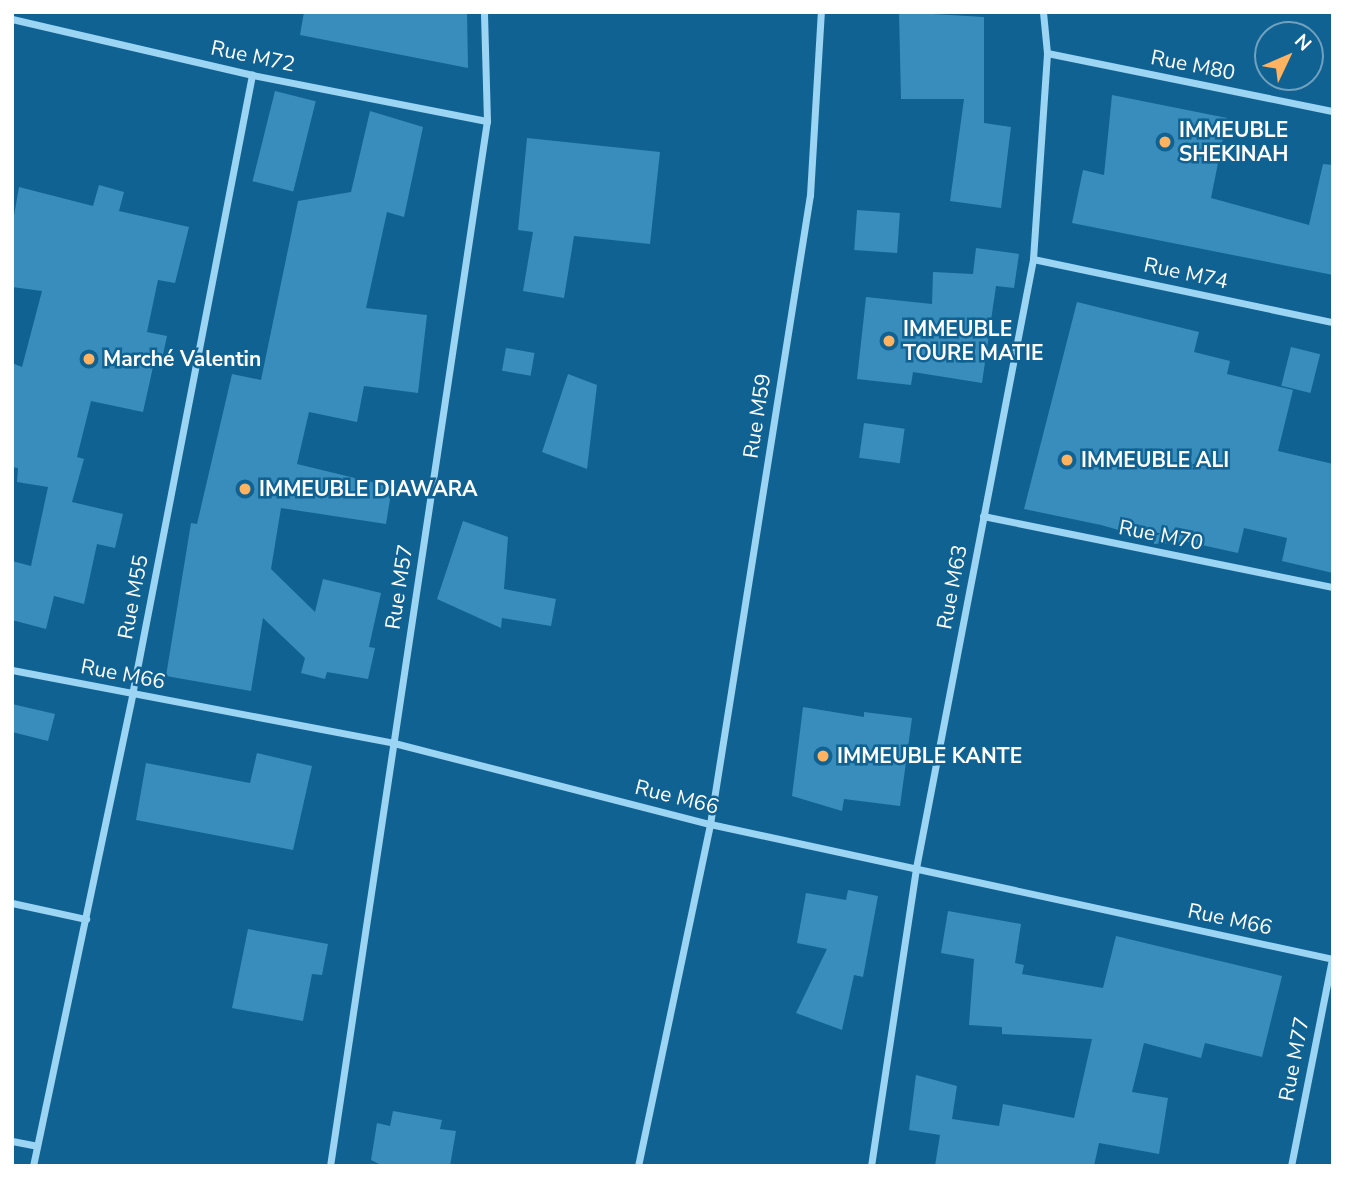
<!DOCTYPE html>
<html>
<head>
<meta charset="utf-8">
<style>
	body { margin:0 }
	#map { position:relative; width:1345px; height:1178px; overflow:hidden; background:#106293; font-family:"Nunito Sans",sans-serif }
	div>[style] { position:absolute }
	.building>* { inset:0; background:#388dbc; transform-origin:0 0 }
	.minor>* { height:7px; margin:-3.5px; padding:0 3.5px; transform-origin:3.5px; border-radius:3.5px; background:#9cd4f4 }
	.dots>* { width:19px; height:19px; translate:-50% -50%; box-sizing:border-box; border:4px solid #106293; border-radius:50% }
	span { translate:-50% -50%; white-space:nowrap; text-align:center; line-height:1.15; -webkit-text-stroke:5px #106293; paint-order:stroke }
	.street-label { font-size:21px; color:#fff }
	.poi-label { font-size:21px; color:#fff; font-weight:700 }
	.left { translate:0 -50%; text-align:left }
	.frame { position:absolute; inset:0; border:14px solid #fff; pointer-events:none }
	.north { position:absolute; left:1254px; top:21px; width:70px; height:70px; box-sizing:border-box; background:#106293; border:2px solid #70a1be; border-radius:50%; rotate:46deg; font-size:19px; font-weight:700; line-height:28px; text-align:center; color:#fff }
	.north::after { content:''; display:block; margin:auto; width:24px; height:32px; background:#ffb25f; clip-path:polygon(50% 0,100% 100%,50% 72%,0 100%) }
</style>
</head>
<body>
<div id="map">
	<div class="building">
		<div style="clip-path:polygon(304px 12px,467px 12px,468px 68px,300px 35px)"></div>
		<div style="clip-path:polygon(899px 12px,984px 17px,984px 123px,1011px 127px,1001px 208px,950px 201px,964px 99px,901px 99px)"></div>
		<div style="left:275px;top:91px;width:42px;height:93px;rotate:14deg"></div>
		<div style="clip-path:polygon(1112px 95px,1227px 118px,1211px 198px,1309px 225px,1323px 164px,1333px 165px,1333px 275px,1072px 223px,1083px 170px,1104px 175px)"></div>
		<div style="clip-path:polygon(370px 111px,423px 127px,404px 217px,387px 212px,366px 308px,427px 315px,418px 393px,364px 386px,357px 422px,309px 412px,297px 464px,392px 487px,386px 524px,281px 508px,271px 569px,315px 612px,323px 579px,381px 593px,369px 647px,375px 648px,368px 679px,327px 672px,325px 679px,301px 673px,305px 658px,263px 618px,251px 691px,166px 676px,191px 523px,197px 524px,232px 374px,261px 380px,298px 201px,351px 192px)"></div>
		<div style="clip-path:polygon(527px 138px,660px 152px,650px 244px,574px 236px,564px 298px,523px 291px,533px 232px,518px 230px)"></div>
		<div style="clip-path:polygon(99px 185px,124px 192px,119px 211px,189px 227px,175px 283px,158px 280px,147px 332px,167px 336px,160px 368px,153px 367px,143px 412px,91px 401px,77px 457px,84px 459px,72px 502px,123px 514px,115px 548px,97px 544px,84px 604px,54px 596px,46px 629px,12px 620px,12px 561px,31px 566px,48px 487px,17px 482px,18px 468px,12px 467px,12px 363px,22px 367px,42px 291px,12px 287px,12px 227px,19px 187px,93px 206px)"></div>
		<div style="left:857px;top:210px;width:43px;height:40px;rotate:4deg"></div>
		<div style="clip-path:polygon(976px 248px,1019px 254px,1014px 288px,996px 286px,982px 383px,913px 372px,911px 385px,857px 379px,866px 297px,932px 304px,933px 272px,973px 274px)"></div>
		<div style="clip-path:polygon(1077px 302px,1199px 332px,1194px 352px,1230px 361px,1227px 374px,1293px 390px,1278px 451px,1333px 464px,1333px 573px,1282px 561px,1287px 538px,1244px 528px,1238px 553px,1188px 542px,1154px 544px,1154px 540px,1101px 525px,1024px 509px)"></div>
		<div style="left:1291px;top:347px;width:30px;height:40px;rotate:14deg"></div>
		<div style="left:506px;top:348px;width:29px;height:23px;rotate:10deg"></div>
		<div style="clip-path:polygon(568px 374px,597px 385px,587px 469px,542px 452px)"></div>
		<div style="left:864px;top:423px;width:41px;height:35px;rotate:8deg"></div>
		<div style="clip-path:polygon(463px 521px,508px 537px,504px 589px,556px 599px,551px 626px,502px 618px,501px 628px,437px 599px)"></div>
		<div style="clip-path:polygon(12px 704px,55px 714px,48px 741px,12px 732px)"></div>
		<div style="clip-path:polygon(803px 707px,864px 717px,864px 712px,912px 718px,900px 806px,844px 799px,842px 811px,792px 796px)"></div>
		<div style="clip-path:polygon(257px 753px,312px 766px,293px 850px,136px 820px,146px 763px,250px 783px)"></div>
		<div style="clip-path:polygon(848px 890px,878px 896px,863px 977px,854px 975px,842px 1030px,796px 1013px,827px 949px,797px 943px,806px 893px,846px 900px)"></div>
		<div style="clip-path:polygon(948px 911px,1021px 924px,1015px 963px,1024px 965px,1022px 974px,1103px 988px,1116px 936px,1282px 976px,1262px 1057px,1205px 1043px,1201px 1058px,1144px 1043px,1132px 1092px,1168px 1098px,1159px 1154px,1099px 1143px,1094px 1166px,935px 1166px,940px 1135px,909px 1130px,916px 1075px,957px 1086px,952px 1119px,999px 1126px,1003px 1104px,1074px 1118px,1092px 1039px,1002px 1034px,1002px 1027px,969px 1025px,974px 959px,941px 953px)"></div>
		<div style="clip-path:polygon(248px 929px,328px 944px,322px 975px,312px 974px,303px 1021px,232px 1008px)"></div>
		<div style="clip-path:polygon(393px 1111px,442px 1120px,440px 1129px,456px 1131px,450px 1166px,383px 1166px,371px 1160px,377px 1123px,390px 1126px)"></div>
	</div>
	<div class="minor">
		<div style="left:12px;top:19px;width:246px;rotate:13.1deg"></div>
		<div style="left:252px;top:75px;width:239px;rotate:11.1deg"></div>
		<div style="left:1047px;top:53px;width:292px;rotate:11.5deg"></div>
		<div style="left:1033px;top:259px;width:307px;rotate:11.9deg"></div>
		<div style="left:983px;top:516px;width:357px;rotate:11.5deg"></div>
		<div style="left:12px;top:670px;width:389px;rotate:10.8deg"></div>
		<div style="left:394px;top:743px;width:326px;rotate:14.4deg"></div>
		<div style="left:710px;top:824px;width:637px;rotate:12.23deg"></div>
		<div style="left:12px;top:903px;width:76px;rotate:12.2deg"></div>
		<div style="left:12px;top:1141px;width:25px;rotate:11deg"></div>
		<div style="left:33px;top:1166px;width:481px;rotate:-78.1deg"></div>
		<div style="left:132px;top:695px;width:632px;rotate:-79.05deg"></div>
		<div style="left:330px;top:1166px;width:1057px;rotate:-81.46deg"></div>
		<div style="left:487px;top:121px;width:109px;rotate:-91.6deg"></div>
		<div style="left:638px;top:1166px;width:349px;rotate:-78.1deg"></div>
		<div style="left:710px;top:824px;width:637px;rotate:-80.97deg"></div>
		<div style="left:810px;top:195px;width:183px;rotate:-86.6deg"></div>
		<div style="left:871px;top:1166px;width:301px;rotate:-81.4deg"></div>
		<div style="left:916px;top:868px;width:620px;rotate:-79.12deg"></div>
		<div style="left:1033px;top:259px;width:206px;rotate:-86.1deg"></div>
		<div style="left:1047px;top:53px;width:41px;rotate:-95.6deg"></div>
		<div style="left:1291px;top:1166px;width:211px;rotate:-78.8deg"></div>
	</div>
	<div class="dots">
		<div style="left:1165px;top:142px;background:#ffb25f"></div>
		<div style="left:889px;top:341px;background:#ffb25f"></div>
		<div style="left:89px;top:359px;background:#ffb25f"></div>
		<div style="left:1067px;top:460px;background:#ffb25f"></div>
		<div style="left:245px;top:489px;background:#ffb25f"></div>
		<div style="left:823px;top:756px;background:#ffb25f"></div>
	</div>
	<div class="street-label">
		<span style="left:253px;top:56px;rotate:12deg">Rue M72</span>
		<span style="left:1193px;top:65px;rotate:11deg">Rue M80</span>
		<span style="left:1186px;top:273px;rotate:12deg">Rue M74</span>
		<span style="left:757px;top:416px;rotate:-81deg">Rue M59</span>
		<span style="left:1161px;top:535px;rotate:11deg">Rue M70</span>
		<span style="left:399px;top:587px;rotate:-81deg">Rue M57</span>
		<span style="left:952px;top:587px;rotate:-79deg">Rue M63</span>
		<span style="left:133px;top:597px;rotate:-79deg">Rue M55</span>
		<span style="left:123px;top:674px;rotate:11deg">Rue M66</span>
		<span style="left:677px;top:797px;rotate:14deg">Rue M66</span>
		<span style="left:1230px;top:919px;rotate:12deg">Rue M66</span>
		<span style="left:1294px;top:1059px;rotate:-79deg">Rue M77</span>
	</div>
	<div class="poi-label">
		<span class="left" style="left:1179px;top:142px">IMMEUBLE<br>SHEKINAH</span>
		<span class="left" style="left:903px;top:341px">IMMEUBLE<br>TOURE MATIE</span>
		<span class="left" style="left:103px;top:359px">Marché Valentin</span>
		<span class="left" style="left:1081px;top:460px">IMMEUBLE ALI</span>
		<span class="left" style="left:259px;top:489px">IMMEUBLE DIAWARA</span>
		<span class="left" style="left:837px;top:756px">IMMEUBLE KANTE</span>
	</div>
	<div class="frame"></div>
	<div class="north">N</div>
</div>
</body>
</html>
